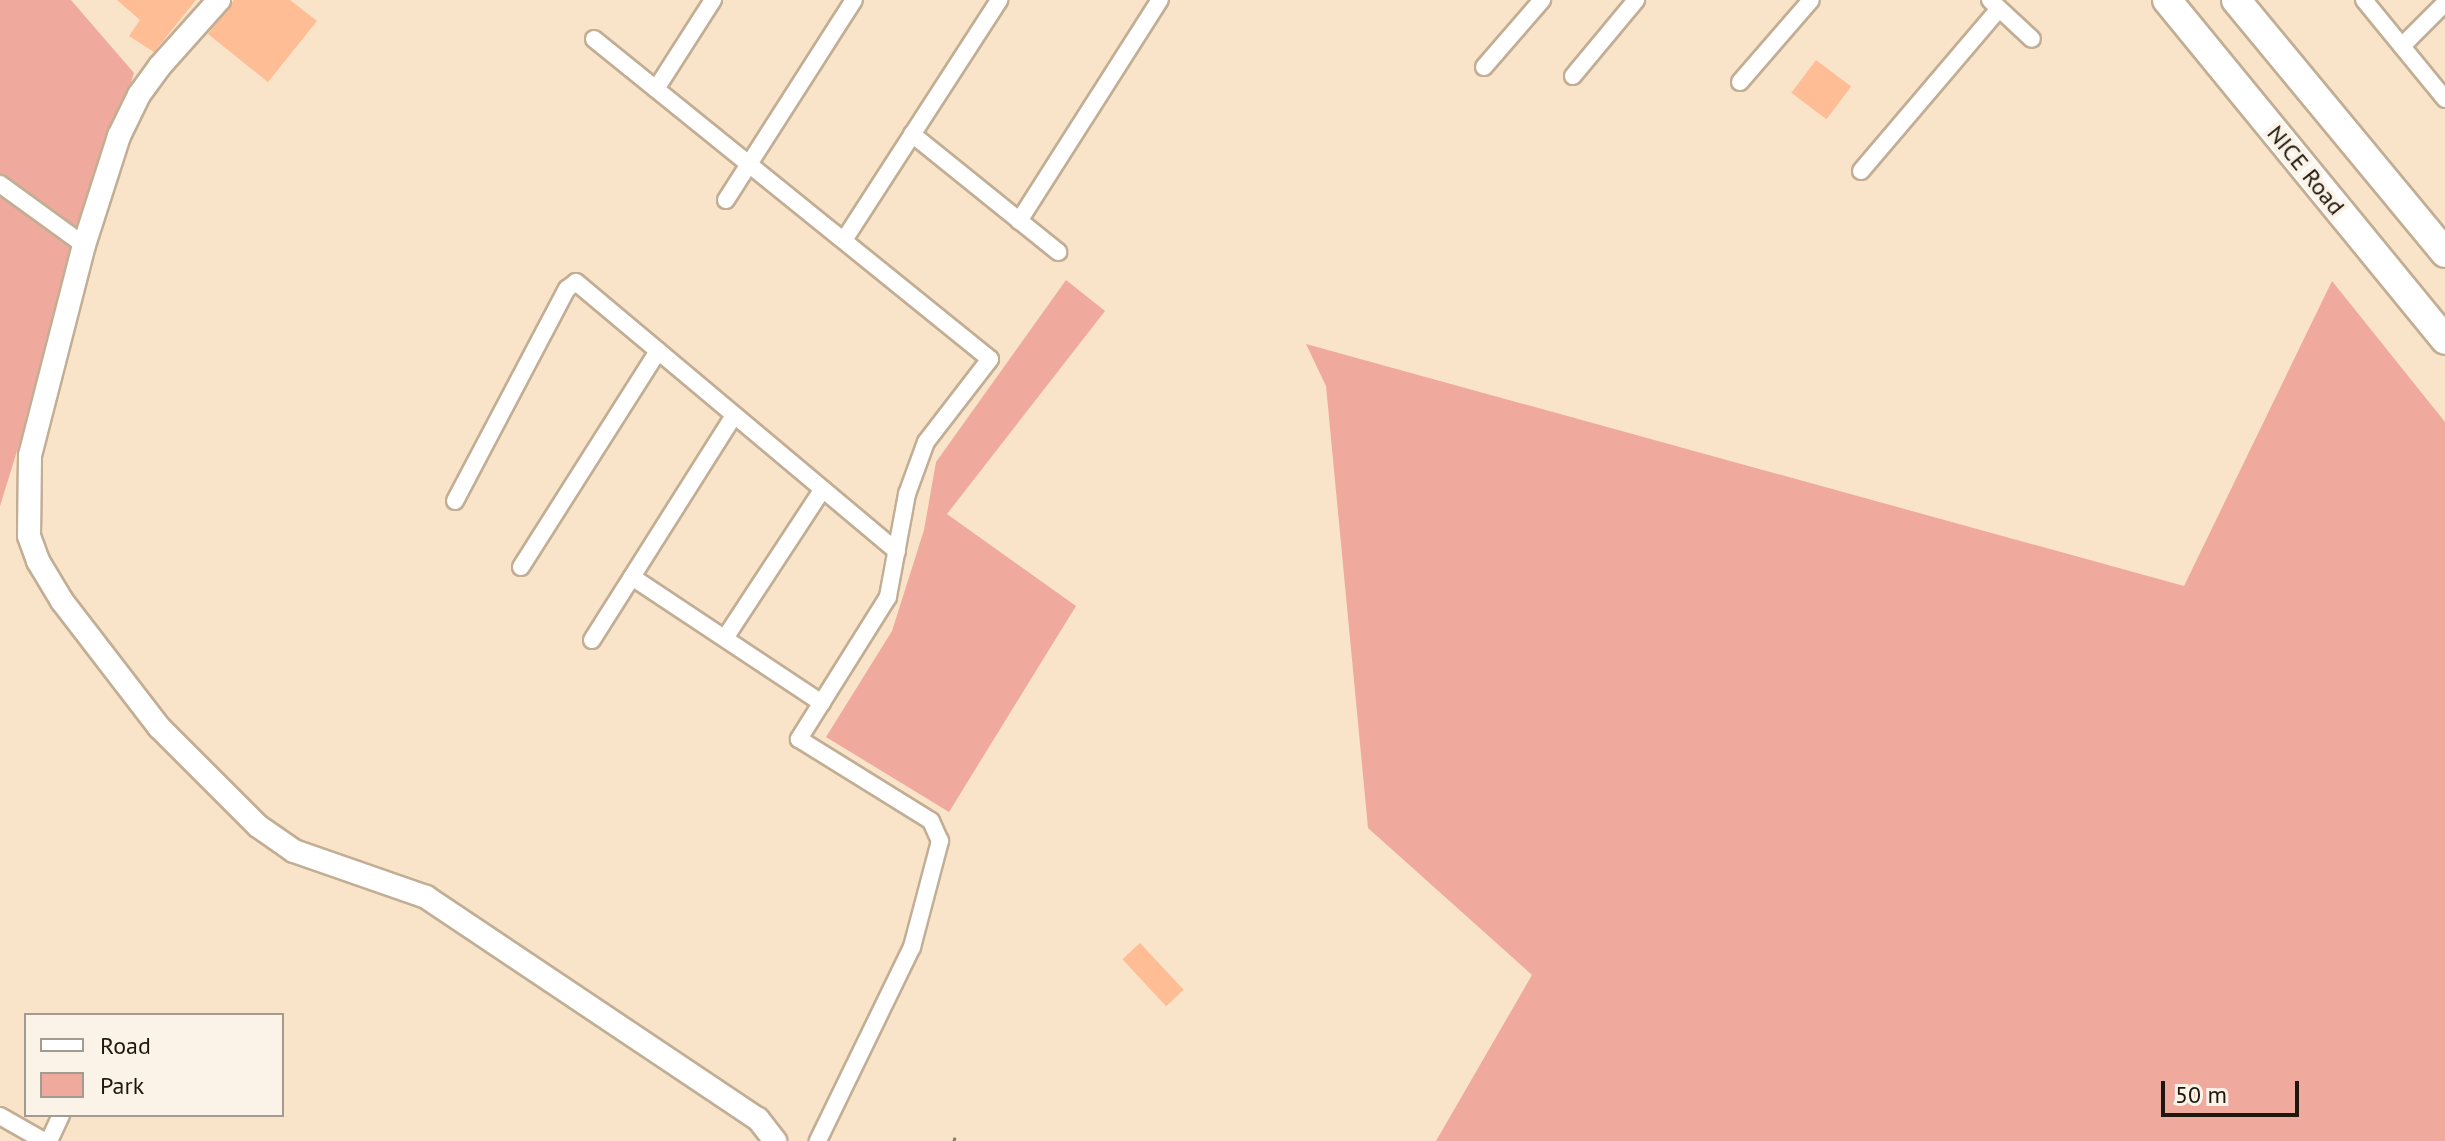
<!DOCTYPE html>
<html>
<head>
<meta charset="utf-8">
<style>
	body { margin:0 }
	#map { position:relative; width:2445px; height:1141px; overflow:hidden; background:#f9e4c9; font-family:"PT Sans",sans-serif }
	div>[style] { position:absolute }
	.green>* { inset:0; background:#efaa9d }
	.building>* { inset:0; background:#febd95; transform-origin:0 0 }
	.path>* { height:3px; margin-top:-1.5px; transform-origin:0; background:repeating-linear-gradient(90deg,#8c7e6b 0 6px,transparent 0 12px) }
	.roads { filter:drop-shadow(2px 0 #c2ae94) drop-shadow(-2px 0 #c2ae94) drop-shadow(0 2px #c2ae94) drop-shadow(0 -2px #c2ae94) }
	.street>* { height:16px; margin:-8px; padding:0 8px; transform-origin:8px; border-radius:8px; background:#fff }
	.secondary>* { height:22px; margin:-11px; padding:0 11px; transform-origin:11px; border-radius:11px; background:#fff }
	.highway>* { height:28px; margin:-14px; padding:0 14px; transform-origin:14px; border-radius:14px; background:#fff }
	span { translate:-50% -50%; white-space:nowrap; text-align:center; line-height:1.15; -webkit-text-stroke:8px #fcf3e8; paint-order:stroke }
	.street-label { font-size:24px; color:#1e170d }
	.legend { position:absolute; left:24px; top:1013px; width:260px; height:104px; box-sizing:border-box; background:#fcf3e8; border:2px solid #a39b90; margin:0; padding:10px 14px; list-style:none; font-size:24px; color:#1e170d }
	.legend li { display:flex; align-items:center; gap:16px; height:40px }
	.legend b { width:40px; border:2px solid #a39b90 }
	.scale { position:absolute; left:2161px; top:1081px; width:138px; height:36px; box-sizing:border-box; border:4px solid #1e170d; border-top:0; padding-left:10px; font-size:24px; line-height:28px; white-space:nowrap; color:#1e170d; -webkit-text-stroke:6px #fcf3e8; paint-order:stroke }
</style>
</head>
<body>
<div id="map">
	<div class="green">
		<div style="clip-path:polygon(0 0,71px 0,134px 73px,0 506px)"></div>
		<div style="clip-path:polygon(1066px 280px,1105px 311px,947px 514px,1076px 606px,949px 812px,826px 737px,892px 631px,924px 530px,936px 462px)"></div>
		<div style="clip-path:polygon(2332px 281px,2445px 422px,2445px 1141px,1436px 1141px,1532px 975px,1368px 828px,1326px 386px,1306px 344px,2184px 586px)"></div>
	</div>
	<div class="building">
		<div style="clip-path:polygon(117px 0,196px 0,154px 52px,129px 36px,140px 20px)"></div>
		<div style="clip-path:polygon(234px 0,290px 0,317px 21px,268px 82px,208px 34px)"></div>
		<div style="left:1816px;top:60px;width:44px;height:41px;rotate:37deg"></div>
		<div style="left:1140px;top:943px;width:64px;height:24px;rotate:47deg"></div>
	</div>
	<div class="path">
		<div style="left:954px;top:1141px;width:4px;rotate:-76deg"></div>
	</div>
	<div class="roads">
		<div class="street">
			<div style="left:1990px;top:0;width:57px;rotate:42.9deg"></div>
			<div style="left:2364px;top:0;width:128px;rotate:50.7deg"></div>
			<div style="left:594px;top:39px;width:509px;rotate:38.94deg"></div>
			<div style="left:990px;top:359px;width:105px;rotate:127.6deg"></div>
			<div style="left:926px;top:442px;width:55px;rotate:110.1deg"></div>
			<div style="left:907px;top:494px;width:105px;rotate:100.5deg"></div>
			<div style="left:888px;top:597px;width:168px;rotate:122.1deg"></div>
			<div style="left:799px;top:739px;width:155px;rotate:31.8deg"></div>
			<div style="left:931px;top:821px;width:22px;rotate:66deg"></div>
			<div style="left:940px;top:841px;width:110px;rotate:104.8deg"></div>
			<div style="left:912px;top:947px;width:216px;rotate:115.9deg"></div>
			<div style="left:2402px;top:46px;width:61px;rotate:-45deg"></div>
			<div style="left:1484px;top:67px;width:89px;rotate:-49.1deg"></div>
			<div style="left:1573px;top:76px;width:99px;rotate:-50.3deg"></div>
			<div style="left:1740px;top:82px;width:108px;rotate:-49.1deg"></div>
			<div style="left:656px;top:89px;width:106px;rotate:-57.4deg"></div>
			<div style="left:912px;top:134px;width:188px;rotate:38.9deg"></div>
			<div style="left:1861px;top:171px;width:213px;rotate:-49.6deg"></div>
			<div style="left:0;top:184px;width:104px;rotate:36deg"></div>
			<div style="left:726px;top:200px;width:237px;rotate:-57.4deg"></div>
			<div style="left:1019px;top:221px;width:262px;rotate:-57.5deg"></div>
			<div style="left:844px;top:240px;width:286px;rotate:-57.1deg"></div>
			<div style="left:455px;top:501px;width:240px;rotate:-62.2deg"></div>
			<div style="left:567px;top:289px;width:11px;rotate:-38deg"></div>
			<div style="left:576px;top:282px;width:419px;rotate:40deg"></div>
			<div style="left:521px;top:567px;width:256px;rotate:-57.6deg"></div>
			<div style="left:632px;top:577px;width:228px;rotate:33.6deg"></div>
			<div style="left:725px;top:638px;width:178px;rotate:-56.7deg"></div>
			<div style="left:592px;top:640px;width:266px;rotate:-57.7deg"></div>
			<div style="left:0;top:1116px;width:51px;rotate:29.6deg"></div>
			<div style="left:49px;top:1141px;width:29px;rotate:-65deg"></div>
		</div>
		<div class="secondary">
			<div style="left:219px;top:0;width:89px;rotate:131.8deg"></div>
			<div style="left:160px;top:66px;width:36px;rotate:126deg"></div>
			<div style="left:139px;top:95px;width:46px;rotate:116deg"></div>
			<div style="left:119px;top:136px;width:114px;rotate:107.8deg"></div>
			<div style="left:84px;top:245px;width:217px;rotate:104.4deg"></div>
			<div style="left:30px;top:455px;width:81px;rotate:90.7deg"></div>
			<div style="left:29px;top:536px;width:27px;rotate:70deg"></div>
			<div style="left:38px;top:561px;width:47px;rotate:59deg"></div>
			<div style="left:62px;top:601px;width:159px;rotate:52.4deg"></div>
			<div style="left:159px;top:727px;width:140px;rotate:45deg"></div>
			<div style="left:258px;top:826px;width:44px;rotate:34.8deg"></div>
			<div style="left:294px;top:851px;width:140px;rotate:19.2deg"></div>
			<div style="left:426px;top:897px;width:399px;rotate:33.8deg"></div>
			<div style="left:758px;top:1119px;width:28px;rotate:52deg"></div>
		</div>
		<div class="highway">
			<div style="left:2167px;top:0;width:439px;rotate:50.7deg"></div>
			<div style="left:2236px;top:0;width:328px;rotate:50.4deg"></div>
		</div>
	</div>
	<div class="street-label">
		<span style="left:2306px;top:170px;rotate:51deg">NICE Road</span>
	</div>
	<ul class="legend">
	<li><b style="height:10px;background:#fff"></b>Road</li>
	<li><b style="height:22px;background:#efaa9d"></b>Park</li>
	</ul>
	<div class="scale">50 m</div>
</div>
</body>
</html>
